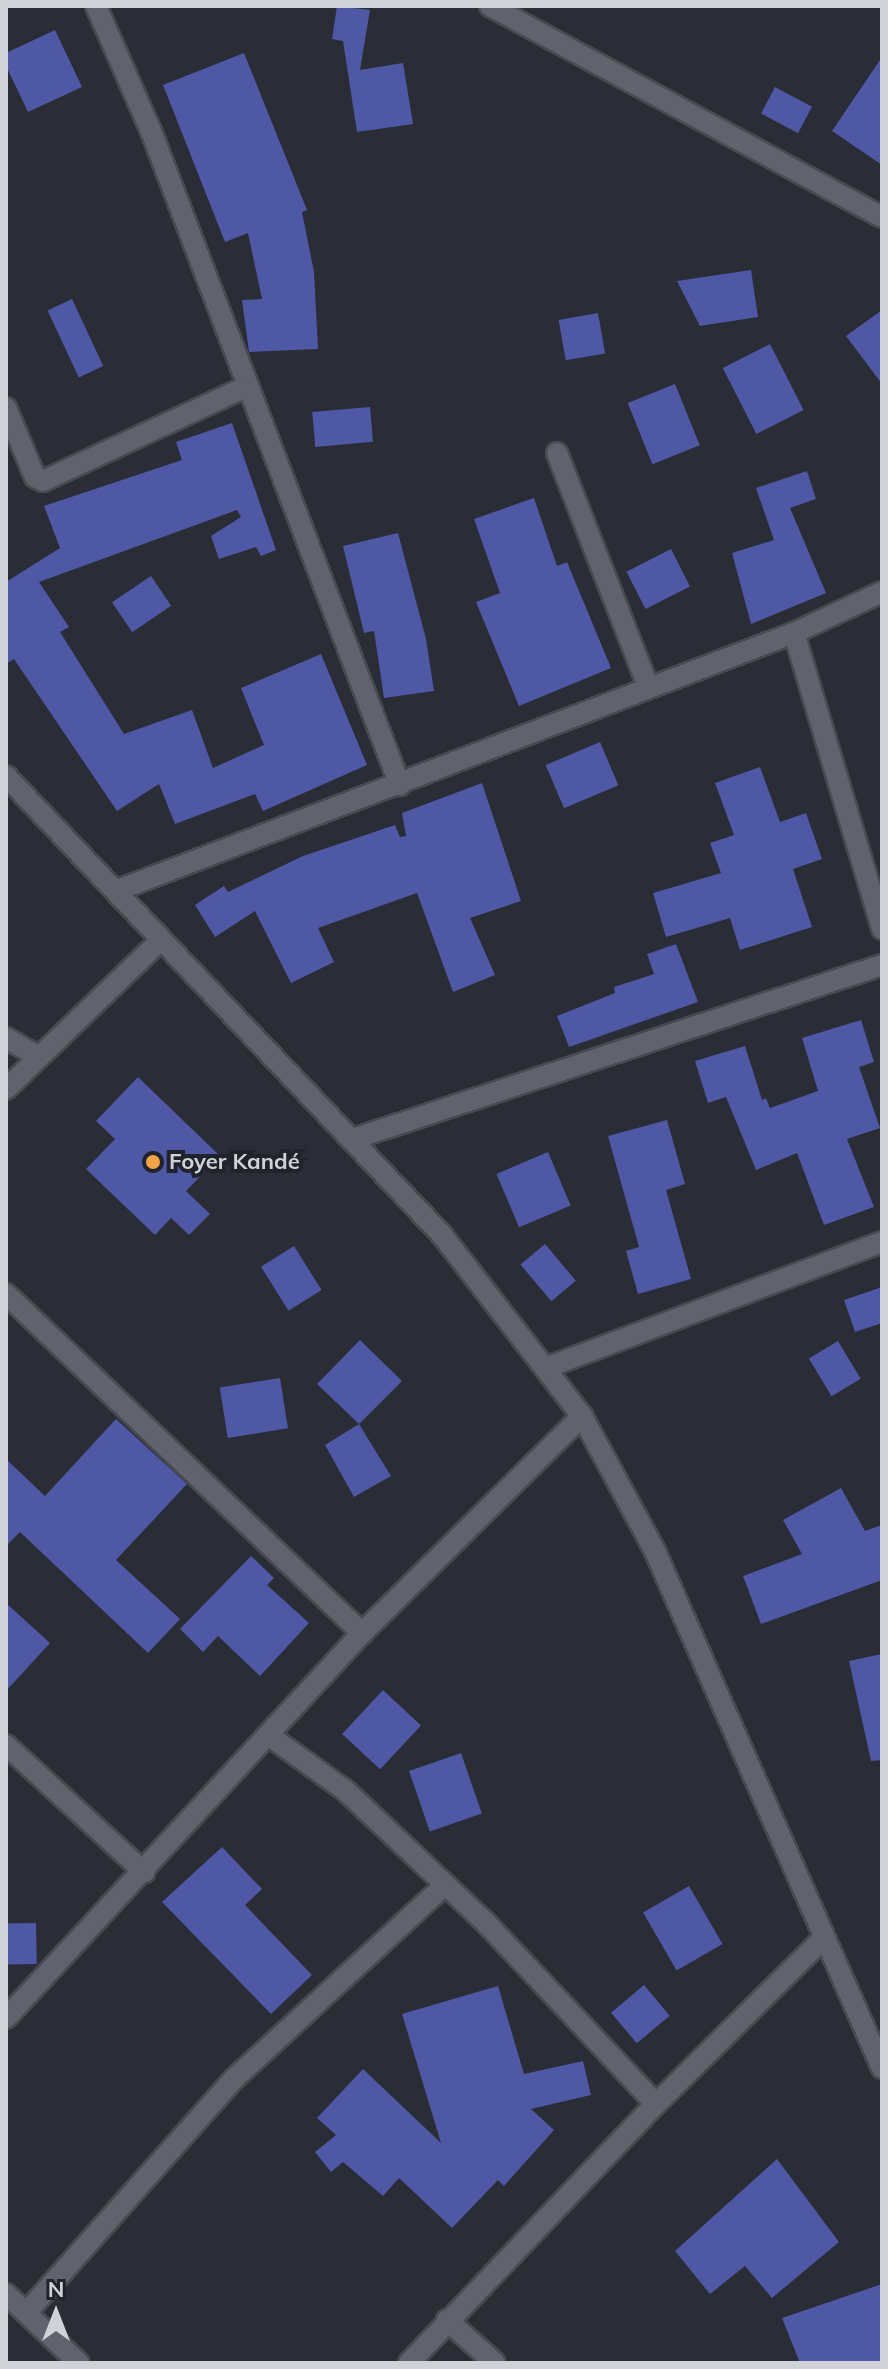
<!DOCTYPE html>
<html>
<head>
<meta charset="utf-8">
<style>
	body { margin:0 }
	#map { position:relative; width:888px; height:2369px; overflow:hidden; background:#2a2c36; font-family:Mulish,sans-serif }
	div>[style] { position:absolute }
	.building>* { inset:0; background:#4e58a5; transform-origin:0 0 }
	.roads { filter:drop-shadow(2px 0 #484a51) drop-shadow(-2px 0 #484a51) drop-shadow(0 2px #484a51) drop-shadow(0 -2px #484a51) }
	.street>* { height:20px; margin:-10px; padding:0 10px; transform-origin:10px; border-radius:10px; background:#60636d }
	.secondary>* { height:20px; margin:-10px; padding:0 10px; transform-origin:10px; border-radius:10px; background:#60636d }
	.dots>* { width:22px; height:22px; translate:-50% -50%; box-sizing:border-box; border:4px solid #20222c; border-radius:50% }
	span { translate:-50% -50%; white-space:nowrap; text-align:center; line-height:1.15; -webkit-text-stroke:8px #20222c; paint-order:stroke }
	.poi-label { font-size:22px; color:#d1d2d8; font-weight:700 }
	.left { translate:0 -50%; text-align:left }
	.frame { position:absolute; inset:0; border:8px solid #d1d2d8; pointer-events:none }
	.north { position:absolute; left:16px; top:2273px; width:80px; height:80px; -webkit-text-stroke:6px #20222c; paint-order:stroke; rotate:0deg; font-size:22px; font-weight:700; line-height:32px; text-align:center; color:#d1d2d8 }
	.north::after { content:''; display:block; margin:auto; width:28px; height:36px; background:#d1d2d8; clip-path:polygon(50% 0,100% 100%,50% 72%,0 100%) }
</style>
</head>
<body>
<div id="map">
	<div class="building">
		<div style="clip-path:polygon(337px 6px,370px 10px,360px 70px,403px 63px,413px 124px,357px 132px,343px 41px,332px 39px)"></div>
		<div style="clip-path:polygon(55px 30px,82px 87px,28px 112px,6px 66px,6px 53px)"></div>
		<div style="clip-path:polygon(244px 53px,307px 210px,302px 212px,314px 272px,318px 349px,249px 352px,242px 300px,262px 299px,248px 233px,225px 242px,163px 85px)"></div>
		<div style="clip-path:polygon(882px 57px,882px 165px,832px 131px)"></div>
		<div style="left:775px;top:87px;width:42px;height:30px;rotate:28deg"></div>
		<div style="clip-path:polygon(751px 270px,758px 317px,700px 326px,677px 281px)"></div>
		<div style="left:72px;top:299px;width:74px;height:27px;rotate:65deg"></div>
		<div style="clip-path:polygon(882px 310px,882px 384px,846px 336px)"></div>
		<div style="left:598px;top:313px;width:41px;height:40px;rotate:80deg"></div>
		<div style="left:770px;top:344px;width:74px;height:53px;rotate:63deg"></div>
		<div style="left:675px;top:384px;width:66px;height:51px;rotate:68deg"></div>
		<div style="left:370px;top:407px;width:35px;height:58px;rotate:85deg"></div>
		<div style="clip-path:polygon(232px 423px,276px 550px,261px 556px,256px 547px,219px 559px,211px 536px,241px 517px,237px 510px,39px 582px,69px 627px,60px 632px,124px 734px,192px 710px,213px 768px,264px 745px,241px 688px,321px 654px,367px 765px,263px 811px,255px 794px,175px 824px,159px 784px,117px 811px,14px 659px,6px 664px,6px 582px,60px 548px,44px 506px,182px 460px,176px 442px)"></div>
		<div style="clip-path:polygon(807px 471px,816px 499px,790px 508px,826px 593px,751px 624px,732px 553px,774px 540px,756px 488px)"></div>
		<div style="clip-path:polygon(534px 498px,557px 566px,567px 562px,611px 668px,519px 706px,476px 602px,500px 593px,474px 519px)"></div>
		<div style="clip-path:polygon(398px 533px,426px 639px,434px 691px,384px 698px,374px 631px,364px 633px,343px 546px)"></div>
		<div style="left:671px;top:549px;width:42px;height:50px;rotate:63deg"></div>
		<div style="left:151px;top:576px;width:36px;height:47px;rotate:56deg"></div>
		<div style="left:600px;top:742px;width:47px;height:59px;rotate:67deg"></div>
		<div style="clip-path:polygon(760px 767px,780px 822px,806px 813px,822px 859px,793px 869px,812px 927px,740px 950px,730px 918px,666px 937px,653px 893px,721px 873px,710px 843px,734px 835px,715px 783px)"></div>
		<div style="clip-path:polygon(482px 783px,521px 901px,470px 918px,495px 975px,453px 992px,417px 893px,318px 928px,334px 962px,291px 983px,255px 911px,215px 937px,195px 905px,224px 886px,228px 892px,303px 856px,395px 825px,400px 837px,406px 836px,402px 813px)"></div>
		<div style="clip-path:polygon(676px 944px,698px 1002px,569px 1047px,557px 1016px,615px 993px,614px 987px,654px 974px,647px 954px)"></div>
		<div style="clip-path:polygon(861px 1020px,874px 1062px,859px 1067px,880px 1128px,847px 1139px,874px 1207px,824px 1225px,797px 1153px,756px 1170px,726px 1097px,708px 1103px,695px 1061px,745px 1046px,762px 1100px,766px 1098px,770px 1108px,818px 1091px,802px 1038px)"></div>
		<div style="clip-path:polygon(138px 1077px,220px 1156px,186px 1191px,210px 1214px,189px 1235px,171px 1218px,155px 1235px,86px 1169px,115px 1139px,96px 1121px)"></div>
		<div style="clip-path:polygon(667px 1120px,685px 1184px,666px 1190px,691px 1279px,638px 1294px,626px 1251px,639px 1247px,608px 1136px)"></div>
		<div style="left:548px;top:1152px;width:58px;height:56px;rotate:67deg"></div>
		<div style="left:545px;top:1244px;width:48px;height:32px;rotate:50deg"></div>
		<div style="left:294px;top:1246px;width:52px;height:39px;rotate:58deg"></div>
		<div style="clip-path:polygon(882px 1287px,882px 1323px,855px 1332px,844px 1300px)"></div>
		<div style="clip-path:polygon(360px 1340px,402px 1381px,359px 1424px,391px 1476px,354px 1497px,325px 1445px,359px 1424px,317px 1384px)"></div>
		<div style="left:838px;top:1341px;width:44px;height:34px;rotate:59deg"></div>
		<div style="left:280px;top:1378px;width:51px;height:61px;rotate:81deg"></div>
		<div style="clip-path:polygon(116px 1419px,187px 1484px,116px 1560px,180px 1619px,148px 1653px,20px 1532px,6px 1546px,6px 1459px,45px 1496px)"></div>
		<div style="clip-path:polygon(841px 1488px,865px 1531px,882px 1525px,882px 1580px,761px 1624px,743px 1576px,802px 1554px,783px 1520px)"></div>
		<div style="clip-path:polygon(251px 1556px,274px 1578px,267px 1585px,309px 1623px,260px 1676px,218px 1636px,203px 1652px,180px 1629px)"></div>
		<div style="clip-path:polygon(6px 1603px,50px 1643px,6px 1691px)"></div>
		<div style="clip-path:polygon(882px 1654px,882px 1760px,871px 1761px,849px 1661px)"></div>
		<div style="left:383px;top:1690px;width:52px;height:60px;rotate:43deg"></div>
		<div style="left:461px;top:1753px;width:64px;height:55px;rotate:71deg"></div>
		<div style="clip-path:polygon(222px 1847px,262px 1889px,245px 1905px,312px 1975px,271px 2014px,162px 1902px)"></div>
		<div style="left:689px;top:1886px;width:67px;height:53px;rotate:60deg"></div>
		<div style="left:36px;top:1923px;width:41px;height:30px;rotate:89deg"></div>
		<div style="left:644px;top:1985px;width:40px;height:43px;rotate:50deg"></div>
		<div style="clip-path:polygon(498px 1986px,524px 2074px,583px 2061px,591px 2095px,531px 2109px,554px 2130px,504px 2186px,498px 2180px,452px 2228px,399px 2178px,383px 2196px,343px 2162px,331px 2172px,315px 2152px,336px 2135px,317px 2118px,363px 2069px,441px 2143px,402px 2014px)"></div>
		<div style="clip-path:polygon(777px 2159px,839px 2242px,772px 2298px,745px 2266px,710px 2294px,675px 2251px)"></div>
		<div style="clip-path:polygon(882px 2284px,882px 2363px,800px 2363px,782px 2318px)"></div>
	</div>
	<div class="roads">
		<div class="street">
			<div style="left:96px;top:6px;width:137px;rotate:66.3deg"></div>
			<div style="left:151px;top:131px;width:700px;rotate:69.16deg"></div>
			<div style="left:6px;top:408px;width:75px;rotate:67.2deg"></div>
			<div style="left:35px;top:477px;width:9px;rotate:27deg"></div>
			<div style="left:43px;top:481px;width:226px;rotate:-24.9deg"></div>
			<div style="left:557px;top:453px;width:250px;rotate:68.7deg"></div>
			<div style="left:794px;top:633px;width:309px;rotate:73.4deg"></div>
			<div style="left:118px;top:890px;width:723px;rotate:-20.82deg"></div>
			<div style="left:794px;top:633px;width:97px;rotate:-25deg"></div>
			<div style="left:6px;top:1038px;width:36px;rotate:30deg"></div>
			<div style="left:6px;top:1089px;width:214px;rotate:-43.9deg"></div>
			<div style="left:353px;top:1139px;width:557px;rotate:-18.21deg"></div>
			<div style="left:6px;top:1294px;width:492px;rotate:43.6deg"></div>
			<div style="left:548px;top:1367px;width:357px;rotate:-20.5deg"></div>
			<div style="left:271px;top:1737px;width:92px;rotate:35.8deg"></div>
			<div style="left:346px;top:1791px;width:192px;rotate:43.3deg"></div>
			<div style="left:486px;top:1923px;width:248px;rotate:46.8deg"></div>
			<div style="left:6px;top:1745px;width:188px;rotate:42.6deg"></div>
			<div style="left:6px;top:2018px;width:524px;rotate:-47.24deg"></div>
			<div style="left:362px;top:1633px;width:309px;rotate:-44.6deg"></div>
			<div style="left:6px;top:2294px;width:100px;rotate:43.4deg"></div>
			<div style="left:27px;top:2312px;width:313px;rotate:-48.4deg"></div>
			<div style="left:235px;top:2078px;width:284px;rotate:-42.6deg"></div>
			<div style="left:447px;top:2320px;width:64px;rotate:41.9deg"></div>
			<div style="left:409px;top:2363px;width:358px;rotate:-46.4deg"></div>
			<div style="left:656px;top:2104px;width:233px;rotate:-44.7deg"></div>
		</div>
		<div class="secondary">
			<div style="left:490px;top:6px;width:445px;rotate:28.3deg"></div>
			<div style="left:6px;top:776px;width:633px;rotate:46.47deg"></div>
			<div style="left:442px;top:1235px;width:229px;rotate:52.3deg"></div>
			<div style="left:582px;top:1416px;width:151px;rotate:61.6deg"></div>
			<div style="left:654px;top:1549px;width:567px;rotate:66.28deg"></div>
		</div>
	</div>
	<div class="dots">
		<div style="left:153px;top:1162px;background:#f5a246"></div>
	</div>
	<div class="poi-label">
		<span class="left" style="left:169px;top:1162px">Foyer Kandé</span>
	</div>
	<div class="frame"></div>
	<div class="north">N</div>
</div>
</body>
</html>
